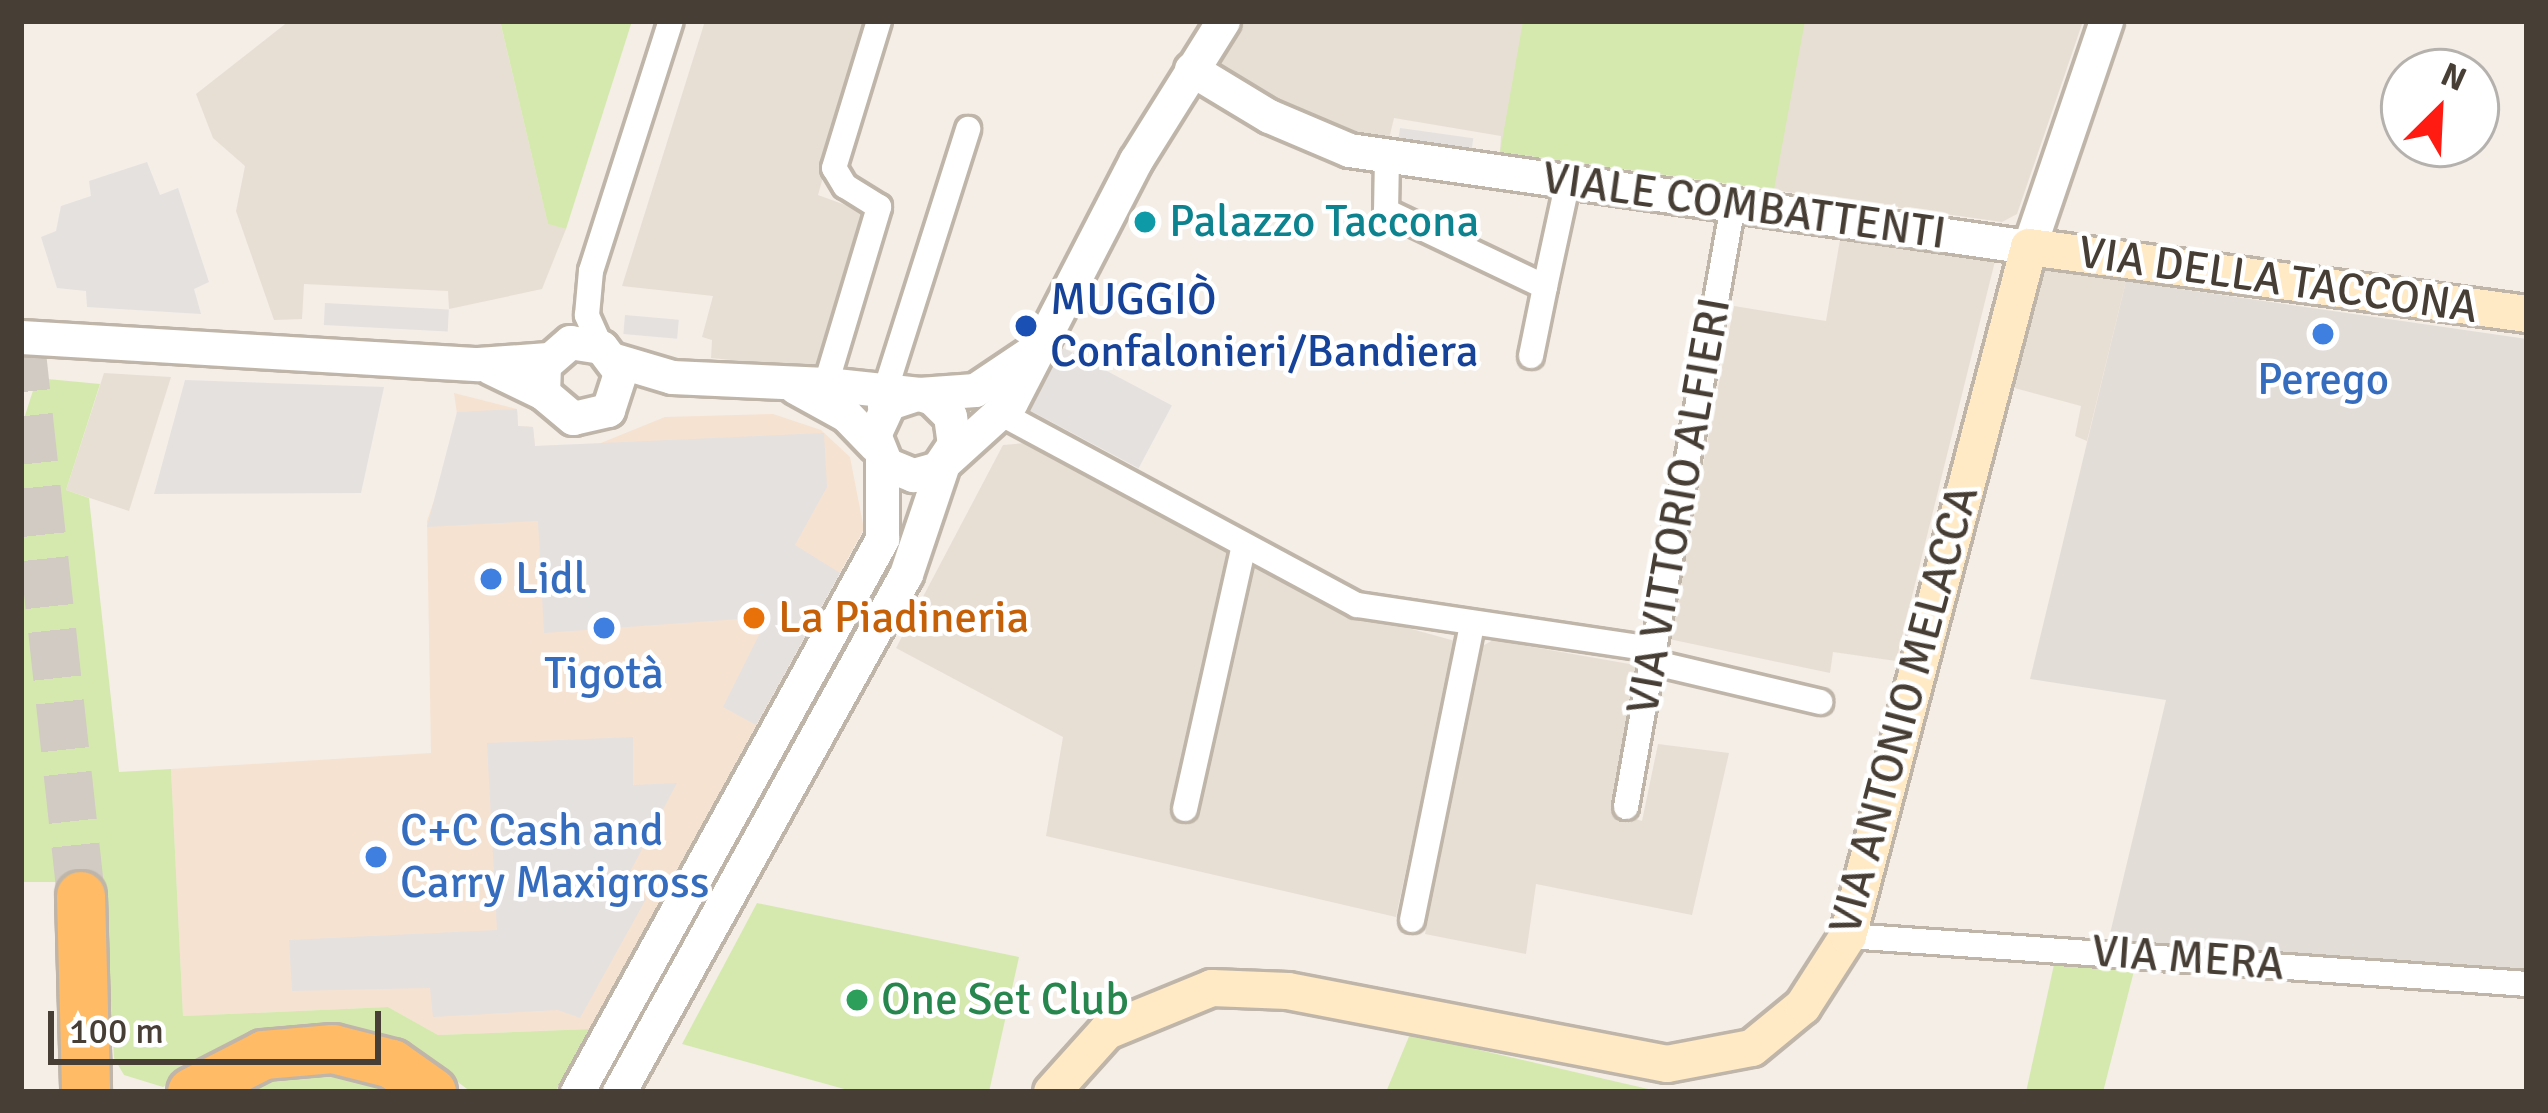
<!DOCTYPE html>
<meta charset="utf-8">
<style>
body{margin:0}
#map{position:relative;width:2548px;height:1113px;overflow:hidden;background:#f4eee7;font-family:Signika,sans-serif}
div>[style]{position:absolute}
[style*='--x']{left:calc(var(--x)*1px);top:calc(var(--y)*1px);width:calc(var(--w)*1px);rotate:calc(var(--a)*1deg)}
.residential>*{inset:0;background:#e8dfd4}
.commercial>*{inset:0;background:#f6e2d1}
.industrial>*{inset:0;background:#e3ddd8}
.green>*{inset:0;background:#d5e9ae}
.parking>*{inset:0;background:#e5e1df;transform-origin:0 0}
.motorway-tunnel>*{height:48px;margin-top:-24px;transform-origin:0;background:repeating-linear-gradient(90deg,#d1cbc3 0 48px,transparent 0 72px)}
.roads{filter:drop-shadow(3px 0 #bfb5a9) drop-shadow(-3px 0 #bfb5a9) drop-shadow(0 3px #bfb5a9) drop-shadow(0 -3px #bfb5a9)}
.minor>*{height:24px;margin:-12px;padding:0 12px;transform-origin:12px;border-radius:12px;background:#fff}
.tertiary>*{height:33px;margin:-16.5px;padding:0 16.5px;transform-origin:16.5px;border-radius:16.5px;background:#fff}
.secondary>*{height:36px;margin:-18px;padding:0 18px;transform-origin:18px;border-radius:18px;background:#ffeac5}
.motorway>*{height:48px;margin:-24px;padding:0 24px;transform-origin:24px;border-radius:24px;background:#fb6}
.dots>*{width:33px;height:33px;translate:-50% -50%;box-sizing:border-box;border:6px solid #fff;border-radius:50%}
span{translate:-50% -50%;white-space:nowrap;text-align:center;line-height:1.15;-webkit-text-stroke:9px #fff;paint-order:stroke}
.street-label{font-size:45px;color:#473e35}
.culture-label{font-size:45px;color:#0d838f}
.left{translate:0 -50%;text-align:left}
.transit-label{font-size:45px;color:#164399}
.shop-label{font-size:45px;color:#366cbe}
.food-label{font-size:45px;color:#c56008}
.leisure-label{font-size:45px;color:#27864d}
.frame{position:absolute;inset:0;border:24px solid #473e35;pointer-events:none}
.north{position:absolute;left:2380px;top:48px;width:120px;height:120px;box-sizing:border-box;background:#fff;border:3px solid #b5b2ae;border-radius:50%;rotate:24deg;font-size:33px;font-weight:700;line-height:48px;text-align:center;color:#473e35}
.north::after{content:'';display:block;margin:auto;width:42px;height:54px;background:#ff1b12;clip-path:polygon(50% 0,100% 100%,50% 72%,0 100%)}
.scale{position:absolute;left:48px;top:1011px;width:333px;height:54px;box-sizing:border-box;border:6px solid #473e35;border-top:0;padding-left:15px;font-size:36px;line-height:42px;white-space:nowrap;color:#473e35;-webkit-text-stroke:9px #fff;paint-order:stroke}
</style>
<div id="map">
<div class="residential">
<i style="clip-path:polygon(289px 21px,500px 21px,548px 223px,566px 229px,542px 289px,449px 309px,448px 291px,304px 284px,302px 319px,274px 320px,236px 211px,245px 166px,213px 138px,196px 94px)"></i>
<i style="clip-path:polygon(705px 21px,867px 21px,818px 195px,870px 214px,821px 369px,711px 358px,712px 340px,702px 337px,713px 296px,622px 286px)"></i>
<i style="clip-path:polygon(1243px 21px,2083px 21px,2017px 214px,2002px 222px,1500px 152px,1501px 136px,1394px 118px,1388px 143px,1308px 124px,1224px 75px,1219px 56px)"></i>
<i style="clip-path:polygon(1841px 234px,1995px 261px,1896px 661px,1833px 652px,1830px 673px,1669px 639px,1734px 306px,1826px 321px)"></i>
<i style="clip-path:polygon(2043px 269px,2126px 281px,2087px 441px,2075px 436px,2081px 406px,2007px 386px)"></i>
<i style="clip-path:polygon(104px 373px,171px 377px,129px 511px,66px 490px)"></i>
<i style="clip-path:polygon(1025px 443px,1332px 607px,1455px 641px,1396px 917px,1046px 836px,1063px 737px,896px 648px,1003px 445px)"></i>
<i style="clip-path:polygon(1493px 640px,1641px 666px,1613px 812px,1642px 821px,1658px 744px,1729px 753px,1692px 915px,1536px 884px,1526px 954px,1425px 934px,1479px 648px)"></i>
</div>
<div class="commercial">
<i style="clip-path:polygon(454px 393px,517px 409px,518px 426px,533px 427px,535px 446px,596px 445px,665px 417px,773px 414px,821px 430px,850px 457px,864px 529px,590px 1029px,438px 1035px,388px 1007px,183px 1016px,171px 769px,431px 753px,427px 521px,459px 428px)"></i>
</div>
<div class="industrial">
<i style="clip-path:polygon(2126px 281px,2527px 339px,2527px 969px,2108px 942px,2166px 700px,2030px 679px)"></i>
</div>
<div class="green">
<i style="clip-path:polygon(500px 21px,632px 21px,566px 229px,548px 224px)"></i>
<i style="clip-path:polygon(1523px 21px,1805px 21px,1774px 190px,1500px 152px)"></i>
<i style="clip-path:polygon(37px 378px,100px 384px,66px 490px,89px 498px,119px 772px,171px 769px,183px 1016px,388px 1007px,438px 1035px,590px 1029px,555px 1092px,471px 1092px,421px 1054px,363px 1038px,191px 1070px,163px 1087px,124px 1075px,114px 1058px,104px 882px,21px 882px,21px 428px)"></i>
<i style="clip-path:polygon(757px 903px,1019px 957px,989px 1092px,855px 1092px,682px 1044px)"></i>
<i style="clip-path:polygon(2055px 960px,2135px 967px,2103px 1092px,2026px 1092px)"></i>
<i style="clip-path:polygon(1410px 1034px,1661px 1092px,1386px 1092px)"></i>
<i style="clip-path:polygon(319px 1064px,409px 1092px,222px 1092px)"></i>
</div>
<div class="parking">
<i style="left:1400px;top:128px;width:74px;height:15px;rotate:8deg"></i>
<i style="clip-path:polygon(147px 162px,160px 195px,178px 188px,209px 282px,194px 289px,201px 314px,87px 307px,86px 291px,57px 288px,41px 237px,56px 231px,61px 206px,91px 196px,89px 181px)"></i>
<i style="left:325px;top:303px;width:124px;height:22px;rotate:3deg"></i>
<i style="left:625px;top:315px;width:54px;height:19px;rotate:5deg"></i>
<i style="left:1058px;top:345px;width:129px;height:71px;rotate:28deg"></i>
<i style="clip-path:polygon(185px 380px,384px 387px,361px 493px,154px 494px)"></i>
<i style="clip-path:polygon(517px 409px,518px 426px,533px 427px,535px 446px,824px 433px,827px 487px,795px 545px,840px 573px,756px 725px,723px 707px,768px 617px,544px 633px,538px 521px,427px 527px,457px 412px)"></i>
<i style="clip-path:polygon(633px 737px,633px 785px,677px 783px,622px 887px,646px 899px,580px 1018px,558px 1010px,433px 1017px,430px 988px,292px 991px,289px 940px,497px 930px,487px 743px)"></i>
</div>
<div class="motorway-tunnel">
<i style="--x:21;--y:344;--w:555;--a:83.8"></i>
</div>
<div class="roads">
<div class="minor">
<i style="--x:1387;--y:156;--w:55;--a:91"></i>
<i style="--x:1386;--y:211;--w:176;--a:25.5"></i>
<i style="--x:1545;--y:287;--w:108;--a:-77.8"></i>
<i style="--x:601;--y:347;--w:35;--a:-114"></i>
<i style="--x:587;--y:315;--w:44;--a:-84.8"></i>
<i style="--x:591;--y:271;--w:262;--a:-72.3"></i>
<i style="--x:1531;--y:356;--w:70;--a:-78.5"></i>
<i style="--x:826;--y:384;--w:185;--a:-73.3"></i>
<i style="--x:879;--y:207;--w:40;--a:-148"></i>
<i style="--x:845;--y:186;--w:21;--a:-121"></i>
<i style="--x:834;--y:168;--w:154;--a:-73"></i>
<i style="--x:880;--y:407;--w:292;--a:-72.4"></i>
<i style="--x:1002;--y:414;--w:403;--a:28.3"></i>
<i style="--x:1357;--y:605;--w:299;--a:8.5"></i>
<i style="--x:1651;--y:662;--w:174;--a:13.3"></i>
<i style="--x:1626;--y:807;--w:611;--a:-79.92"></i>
<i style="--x:1185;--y:809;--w:266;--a:-77.4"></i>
<i style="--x:1412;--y:920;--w:300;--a:-78.5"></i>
<i style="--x:1848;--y:936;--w:681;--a:4.04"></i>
</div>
<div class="tertiary">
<i style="--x:1191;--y:69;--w:91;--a:31.1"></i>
<i style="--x:1269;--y:116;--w:87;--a:23"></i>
<i style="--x:1349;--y:150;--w:687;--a:8.12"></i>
<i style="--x:2029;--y:247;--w:239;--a:-71.2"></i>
<i style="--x:21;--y:337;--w:458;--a:3.4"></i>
<i style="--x:478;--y:364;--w:70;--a:-4.1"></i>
<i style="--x:615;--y:360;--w:59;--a:16.6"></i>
<i style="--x:672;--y:377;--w:154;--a:2.6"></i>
<i style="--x:826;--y:384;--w:94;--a:6.1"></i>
<i style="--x:919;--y:394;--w:14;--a:17"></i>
<i style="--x:932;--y:398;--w:25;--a:45"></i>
<i style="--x:950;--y:416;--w:28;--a:82"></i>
<i style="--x:954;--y:444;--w:29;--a:124"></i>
<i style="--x:938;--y:468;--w:26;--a:164"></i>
<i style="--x:913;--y:475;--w:29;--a:-158"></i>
<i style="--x:886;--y:464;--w:31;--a:-112"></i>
<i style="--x:874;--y:435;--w:35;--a:-65"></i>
<i style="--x:889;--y:403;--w:28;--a:-18"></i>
<i style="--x:491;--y:368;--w:58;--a:25.7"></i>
<i style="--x:543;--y:393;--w:39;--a:40"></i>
<i style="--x:573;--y:418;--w:36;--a:-13"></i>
<i style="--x:608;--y:410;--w:40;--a:-72"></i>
<i style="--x:620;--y:372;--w:31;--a:-127"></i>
<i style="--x:601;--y:347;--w:31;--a:-171"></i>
<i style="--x:570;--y:342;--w:35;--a:139"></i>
<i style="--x:544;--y:365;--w:28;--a:92"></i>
<i style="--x:795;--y:387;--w:58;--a:28.8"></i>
<i style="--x:846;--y:415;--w:42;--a:46"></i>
<i style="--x:919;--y:394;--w:56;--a:-4.1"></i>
<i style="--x:975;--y:390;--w:66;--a:-33.9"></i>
<i style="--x:947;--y:460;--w:86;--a:-42.2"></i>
<i style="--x:1011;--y:402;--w:272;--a:-62.7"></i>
<i style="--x:1136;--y:160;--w:164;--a:-58"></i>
<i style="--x:577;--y:1092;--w:632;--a:-61.12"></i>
<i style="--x:882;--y:539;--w:80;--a:-90"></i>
<i style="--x:619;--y:1092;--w:592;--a:-61.01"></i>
<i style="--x:906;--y:574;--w:116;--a:-71.4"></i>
</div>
<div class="secondary">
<i style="--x:1052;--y:1092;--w:82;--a:-48"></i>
<i style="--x:1107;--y:1031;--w:113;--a:-22.3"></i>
<i style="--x:1212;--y:988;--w:76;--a:2.3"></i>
<i style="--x:1288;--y:991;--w:386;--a:10.9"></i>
<i style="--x:1667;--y:1064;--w:86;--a:-10.7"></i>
<i style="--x:1752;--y:1048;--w:66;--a:-39.5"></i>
<i style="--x:1803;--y:1006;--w:83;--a:-57.3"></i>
<i style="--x:1848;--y:936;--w:712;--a:-75.28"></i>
<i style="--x:2029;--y:247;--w:502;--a:7.66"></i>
</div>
<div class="motorway">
<i style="--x:81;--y:896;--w:196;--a:88.5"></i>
<i style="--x:192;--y:1092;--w:81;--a:-27.2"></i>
<i style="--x:264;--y:1055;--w:69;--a:-5"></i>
<i style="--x:333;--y:1049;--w:61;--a:14.3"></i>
<i style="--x:392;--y:1064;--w:49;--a:35"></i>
</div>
</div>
<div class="dots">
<i style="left:1145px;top:222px;background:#0f9aa8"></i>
<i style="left:1026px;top:326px;background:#1a4fb4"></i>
<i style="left:2323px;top:334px;background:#3f7fe0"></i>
<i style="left:491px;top:579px;background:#3f7fe0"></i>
<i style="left:754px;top:618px;background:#e8710a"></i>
<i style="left:604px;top:628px;background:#3f7fe0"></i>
<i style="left:376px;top:857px;background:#3f7fe0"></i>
<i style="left:857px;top:1000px;background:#2e9e5b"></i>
</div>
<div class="street-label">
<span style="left:1744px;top:206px;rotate:8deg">VIALE COMBATTENTI</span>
<span style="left:2278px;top:280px;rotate:8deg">VIA DELLA TACCONA</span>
<span style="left:1679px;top:506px;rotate:-80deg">VIA VITTORIO ALFIERI</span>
<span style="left:1904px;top:710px;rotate:-75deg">VIA ANTONIO MELACCA</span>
<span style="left:2188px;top:958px;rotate:4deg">VIA MERA</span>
</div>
<div class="culture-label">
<span class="left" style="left:1169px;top:222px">Palazzo Taccona</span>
</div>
<div class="transit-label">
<span class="left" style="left:1050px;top:326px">MUGGIÒ<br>Confalonieri/Bandiera</span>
</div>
<div class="shop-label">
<span style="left:2323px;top:380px">Perego</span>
<span class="left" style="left:515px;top:579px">Lidl</span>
<span style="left:604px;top:674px">Tigotà</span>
<span class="left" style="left:400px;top:857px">C+C Cash and<br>Carry Maxigross</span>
</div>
<div class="food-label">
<span class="left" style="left:778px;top:618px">La Piadineria</span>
</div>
<div class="leisure-label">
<span class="left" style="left:881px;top:1000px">One Set Club</span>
</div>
<div class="frame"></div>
<div class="north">N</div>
<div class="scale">100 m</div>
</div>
